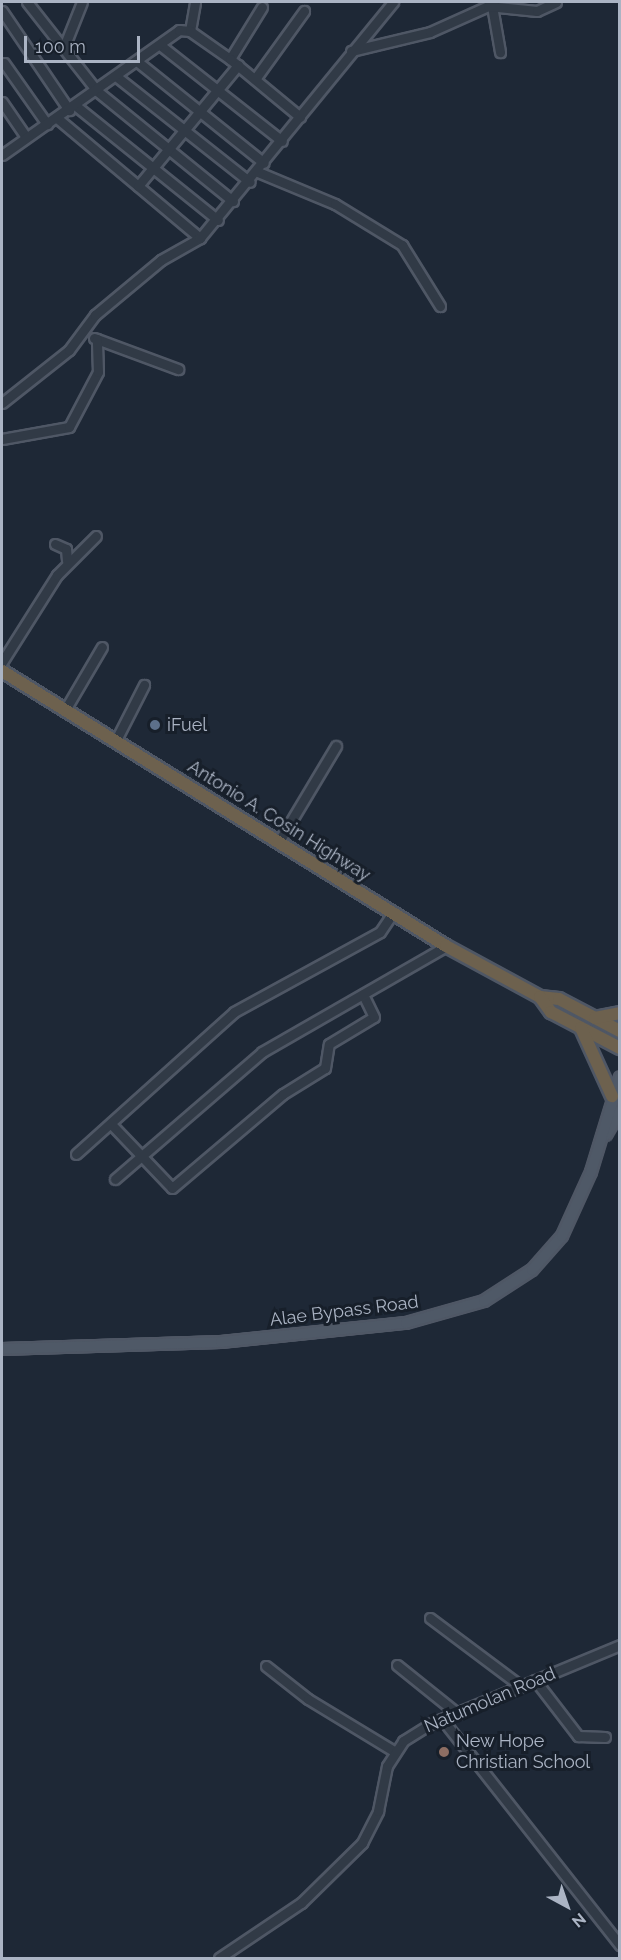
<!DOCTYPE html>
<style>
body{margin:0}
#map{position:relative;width:621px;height:1960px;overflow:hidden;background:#1e2836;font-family:Raleway,sans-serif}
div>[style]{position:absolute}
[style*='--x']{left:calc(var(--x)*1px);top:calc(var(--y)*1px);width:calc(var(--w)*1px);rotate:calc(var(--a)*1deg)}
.roads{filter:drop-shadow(2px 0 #4f5765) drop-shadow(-2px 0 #4f5765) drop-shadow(0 2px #4f5765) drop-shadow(0 -2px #4f5765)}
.minor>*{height:9px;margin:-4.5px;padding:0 4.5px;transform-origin:4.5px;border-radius:4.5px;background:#313a46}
.major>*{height:10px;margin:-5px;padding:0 5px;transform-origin:5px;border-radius:5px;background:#4f5967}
.highway>*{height:12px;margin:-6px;padding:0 6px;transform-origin:6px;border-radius:6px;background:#6d614e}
.dots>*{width:16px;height:16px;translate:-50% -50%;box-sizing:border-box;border:3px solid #171f2a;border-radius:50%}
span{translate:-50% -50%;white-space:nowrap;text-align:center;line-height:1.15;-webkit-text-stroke:6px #171f2a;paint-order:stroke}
.poi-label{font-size:18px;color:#abb4c4}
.left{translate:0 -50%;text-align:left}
.street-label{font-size:18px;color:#abb4c4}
.frame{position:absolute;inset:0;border:3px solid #abb4c4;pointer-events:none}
.north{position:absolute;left:537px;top:1876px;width:60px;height:60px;-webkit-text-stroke:4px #171f2a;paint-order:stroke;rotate:140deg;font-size:16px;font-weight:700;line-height:24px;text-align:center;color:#abb4c4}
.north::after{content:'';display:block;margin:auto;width:21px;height:27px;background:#abb4c4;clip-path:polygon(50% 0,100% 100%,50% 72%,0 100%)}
.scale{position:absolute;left:24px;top:36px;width:116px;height:27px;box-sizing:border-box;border:3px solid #abb4c4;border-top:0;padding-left:8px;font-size:18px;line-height:21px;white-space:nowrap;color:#abb4c4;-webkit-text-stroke:4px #171f2a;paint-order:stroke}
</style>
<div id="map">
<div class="roads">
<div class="minor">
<i style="--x:27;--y:2;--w:113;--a:51.8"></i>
<i style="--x:97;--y:91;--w:175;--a:39"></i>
<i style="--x:492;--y:6;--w:47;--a:80.1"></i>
<i style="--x:2;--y:11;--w:120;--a:55.9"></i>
<i style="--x:190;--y:31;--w:29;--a:-80"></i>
<i style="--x:160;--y:45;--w:155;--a:38.2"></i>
<i style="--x:64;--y:47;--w:48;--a:-68.2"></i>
<i style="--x:351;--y:51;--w:81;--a:-13.5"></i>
<i style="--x:430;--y:32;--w:64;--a:-24.1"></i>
<i style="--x:488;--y:6;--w:49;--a:5.8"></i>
<i style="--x:537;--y:11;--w:21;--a:-25"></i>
<i style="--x:230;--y:59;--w:61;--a:-58.4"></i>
<i style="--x:138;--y:62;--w:161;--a:38.7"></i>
<i style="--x:4;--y:63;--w:75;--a:54.8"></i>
<i style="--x:117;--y:77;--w:169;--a:38.3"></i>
<i style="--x:255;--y:79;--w:84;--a:-54.2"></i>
<i style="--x:2;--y:102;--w:42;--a:55.6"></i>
<i style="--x:76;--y:106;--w:182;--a:38.8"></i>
<i style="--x:57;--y:118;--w:187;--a:40"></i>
<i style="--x:2;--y:155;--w:217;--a:-35.2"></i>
<i style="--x:179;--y:30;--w:11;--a:5"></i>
<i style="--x:190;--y:31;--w:49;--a:35"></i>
<i style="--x:230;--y:59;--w:91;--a:39.6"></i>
<i style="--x:258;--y:172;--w:83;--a:22.6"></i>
<i style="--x:335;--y:204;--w:79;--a:31.5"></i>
<i style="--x:402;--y:245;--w:72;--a:58.1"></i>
<i style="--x:138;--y:186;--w:157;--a:-50.4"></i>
<i style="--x:94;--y:338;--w:90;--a:20.3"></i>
<i style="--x:2;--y:403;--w:85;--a:-38.3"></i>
<i style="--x:69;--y:350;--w:44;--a:-53.4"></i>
<i style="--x:95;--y:315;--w:86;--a:-39.8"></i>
<i style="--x:161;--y:260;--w:45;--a:-29.4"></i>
<i style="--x:200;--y:238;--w:305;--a:-50.7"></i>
<i style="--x:2;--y:439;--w:68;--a:-10.2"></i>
<i style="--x:69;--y:427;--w:62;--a:-62.2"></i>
<i style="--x:98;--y:372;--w:33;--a:-92"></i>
<i style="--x:55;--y:544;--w:12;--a:24"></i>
<i style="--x:66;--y:549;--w:12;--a:85"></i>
<i style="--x:2;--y:662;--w:103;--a:-57.7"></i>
<i style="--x:57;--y:575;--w:55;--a:-45"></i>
<i style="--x:65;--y:710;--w:73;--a:-59.6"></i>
<i style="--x:116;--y:740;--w:62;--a:-63"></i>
<i style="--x:278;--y:843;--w:113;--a:-59.1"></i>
<i style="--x:111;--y:1124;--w:88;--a:46.4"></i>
<i style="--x:172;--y:1188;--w:145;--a:-40.3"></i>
<i style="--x:283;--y:1094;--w:49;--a:-31.8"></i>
<i style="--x:325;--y:1068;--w:24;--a:-81"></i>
<i style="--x:329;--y:1044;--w:52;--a:-31"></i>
<i style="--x:374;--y:1017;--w:25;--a:-116"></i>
<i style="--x:76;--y:1154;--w:212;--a:-41.9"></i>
<i style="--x:234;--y:1012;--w:166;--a:-28.7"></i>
<i style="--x:380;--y:932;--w:22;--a:-56"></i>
<i style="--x:115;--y:1179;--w:194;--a:-40.8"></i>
<i style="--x:262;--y:1052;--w:212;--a:-29.9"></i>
<i style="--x:430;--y:1618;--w:114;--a:36.8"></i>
<i style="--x:397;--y:1665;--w:78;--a:38.8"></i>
<i style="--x:266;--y:1666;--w:53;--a:38.2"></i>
<i style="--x:308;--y:1699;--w:100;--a:31.2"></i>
<i style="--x:535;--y:1680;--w:71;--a:52.5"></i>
<i style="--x:578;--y:1736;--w:27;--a:2"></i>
<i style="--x:442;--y:1719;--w:288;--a:51.8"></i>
<i style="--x:219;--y:1958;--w:99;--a:-33.9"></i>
<i style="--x:301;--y:1903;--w:86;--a:-44.5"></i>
<i style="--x:362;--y:1843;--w:36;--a:-63"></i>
<i style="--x:378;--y:1811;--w:46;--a:-78.7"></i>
<i style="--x:387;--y:1766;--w:30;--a:-57"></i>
<i style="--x:403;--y:1741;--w:34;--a:-32"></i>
<i style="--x:432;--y:1723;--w:204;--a:-22.5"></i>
</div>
<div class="major">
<i style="--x:606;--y:1135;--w:28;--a:-60"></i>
<i style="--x:2;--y:1349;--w:219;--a:-1.8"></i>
<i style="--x:221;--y:1342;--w:186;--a:-5.9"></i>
<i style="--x:406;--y:1323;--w:81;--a:-15.8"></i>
<i style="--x:484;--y:1301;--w:57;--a:-32.9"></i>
<i style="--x:532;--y:1270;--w:45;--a:-48.6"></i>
<i style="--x:562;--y:1236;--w:70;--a:-65.6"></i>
<i style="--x:591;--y:1172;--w:99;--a:-73"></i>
</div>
<div class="highway">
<i style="--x:2;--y:671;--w:522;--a:31.77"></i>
<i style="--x:446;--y:946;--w:107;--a:28.5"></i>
<i style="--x:540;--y:997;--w:19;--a:6"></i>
<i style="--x:559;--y:999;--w:69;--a:27.7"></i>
<i style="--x:540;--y:997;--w:19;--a:54"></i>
<i style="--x:551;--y:1012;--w:78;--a:27.6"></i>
<i style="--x:595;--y:1018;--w:25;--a:-11"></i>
<i style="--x:581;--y:1028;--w:75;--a:65.5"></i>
</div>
</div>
<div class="dots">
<i style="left:155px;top:725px;background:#5c6f8a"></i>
<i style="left:444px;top:1752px;background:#8d6e63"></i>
</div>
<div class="poi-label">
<span class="left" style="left:167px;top:725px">iFuel</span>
<span class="left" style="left:456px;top:1752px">New Hope<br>Christian School</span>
</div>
<div class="street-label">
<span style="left:279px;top:821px;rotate:32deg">Antonio A. Cosin Highway</span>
<span style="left:344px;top:1311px;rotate:-7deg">Alae Bypass Road</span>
<span style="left:490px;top:1700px;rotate:-23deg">Natumolan Road</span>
</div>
<div class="frame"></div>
<div class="north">N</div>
<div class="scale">100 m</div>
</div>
